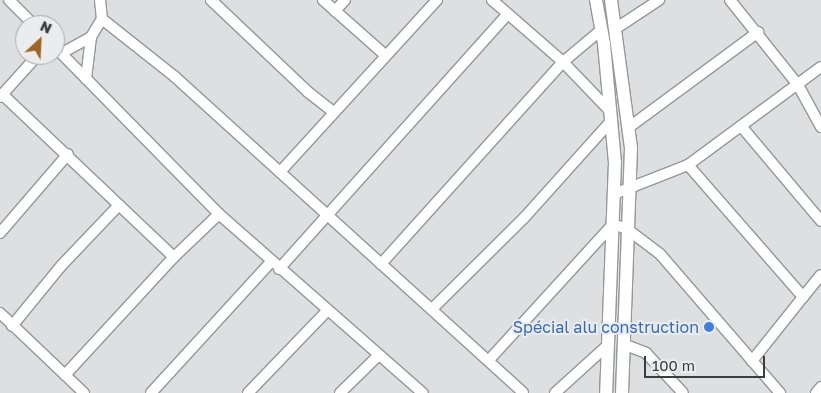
<!DOCTYPE html>
<meta charset="utf-8">
<style>
body{margin:0}
#map{position:relative;width:821px;height:393px;overflow:hidden;background:#dddfe1;font-family:"Golos Text",sans-serif}
div>[style]{position:absolute}
[style*='--x']{left:calc(var(--x)*1px);top:calc(var(--y)*1px);width:calc(var(--w)*1px);rotate:calc(var(--a)*1deg)}
.roads{filter:drop-shadow(1px 0 #969799) drop-shadow(-1px 0 #969799) drop-shadow(0 1px #969799) drop-shadow(0 -1px #969799)}
.minor>*{height:10px;margin:-5px;padding:0 5px;transform-origin:5px;border-radius:5px;background:#fff}
.major>*{height:12px;margin:-6px;padding:0 6px;transform-origin:6px;border-radius:6px;background:#fff}
.dots>*{width:14px;height:14px;translate:-50% -50%;box-sizing:border-box;border:2px solid #eaecee;border-radius:50%}
span{translate:-50% -50%;white-space:nowrap;text-align:center;line-height:1.15;-webkit-text-stroke:4px #eaecee;paint-order:stroke}
.shop-label{font-size:16px;color:#366cbe}
.right{translate:-100% -50%;text-align:right}
.north{position:absolute;left:15px;top:15px;width:50px;height:50px;box-sizing:border-box;background:#eaecee;border:1px solid #a4a6a7;border-radius:50%;rotate:25deg;font-size:14px;font-weight:700;line-height:20px;text-align:center;color:#3c3c3d}
.north::after{content:'';display:block;margin:auto;width:18px;height:22px;background:#9e6522;clip-path:polygon(50% 0,100% 100%,50% 72%,0 100%)}
.scale{position:absolute;left:644px;top:356px;width:121px;height:22px;box-sizing:border-box;border:2px solid #3c3c3d;border-top:0;padding-left:6px;font-size:15px;line-height:18px;white-space:nowrap;color:#3c3c3d;-webkit-text-stroke:4px #eaecee;paint-order:stroke}
</style>
<div id="map">
<div class="roads">
<div class="minor">
<i style="--x:9;--y:0;--w:35;--a:45"></i>
<i style="--x:211;--y:0;--w:134;--a:43.5"></i>
<i style="--x:308;--y:92;--w:33;--a:38"></i>
<i style="--x:323;--y:0;--w:83;--a:41.6"></i>
<i style="--x:492;--y:0;--w:94;--a:41.1"></i>
<i style="--x:563;--y:62;--w:68;--a:46.2"></i>
<i style="--x:730;--y:0;--w:109;--a:51.3"></i>
<i style="--x:798;--y:85;--w:48;--a:61.3"></i>
<i style="--x:335;--y:11;--w:15;--a:-48"></i>
<i style="--x:102;--y:19;--w:92;--a:38.4"></i>
<i style="--x:174;--y:76;--w:471;--a:42.2"></i>
<i style="--x:615;--y:29;--w:53;--a:-33.4"></i>
<i style="--x:55;--y:47;--w:234;--a:45.5"></i>
<i style="--x:219;--y:214;--w:271;--a:41.3"></i>
<i style="--x:62;--y:53;--w:33;--a:-29"></i>
<i style="--x:91;--y:37;--w:21;--a:-59"></i>
<i style="--x:102;--y:19;--w:19;--a:-96"></i>
<i style="--x:86;--y:79;--w:42;--a:-83.2"></i>
<i style="--x:2;--y:94;--w:237;--a:43.5"></i>
<i style="--x:0;--y:97;--w:57;--a:-47.9"></i>
<i style="--x:741;--y:126;--w:124;--a:49.9"></i>
<i style="--x:628;--y:128;--w:162;--a:-36.4"></i>
<i style="--x:688;--y:165;--w:175;--a:48.9"></i>
<i style="--x:803;--y:297;--w:82;--a:128.6"></i>
<i style="--x:280;--y:172;--w:233;--a:-47.6"></i>
<i style="--x:614;--y:194;--w:79;--a:-21.4"></i>
<i style="--x:688;--y:165;--w:165;--a:-36.4"></i>
<i style="--x:0;--y:233;--w:104;--a:-49.3"></i>
<i style="--x:381;--y:264;--w:272;--a:-48"></i>
<i style="--x:563;--y:62;--w:50;--a:-40.1"></i>
<i style="--x:279;--y:269;--w:341;--a:-48.1"></i>
<i style="--x:803;--y:297;--w:28;--a:-51"></i>
<i style="--x:432;--y:309;--w:129;--a:-44.7"></i>
<i style="--x:524;--y:218;--w:130;--a:-48.1"></i>
<i style="--x:0;--y:313;--w:116;--a:43.6"></i>
<i style="--x:12;--y:326;--w:77;--a:-50.8"></i>
<i style="--x:61;--y:266;--w:84;--a:-46.4"></i>
<i style="--x:623;--y:344;--w:25;--a:21"></i>
<i style="--x:646;--y:353;--w:54;--a:47.2"></i>
<i style="--x:489;--y:360;--w:184;--a:-47.6"></i>
<i style="--x:613;--y:224;--w:15;--a:20"></i>
<i style="--x:627;--y:229;--w:41;--a:37.1"></i>
<i style="--x:660;--y:254;--w:184;--a:49.2"></i>
<i style="--x:65;--y:375;--w:161;--a:-47.3"></i>
<i style="--x:174;--y:257;--w:62;--a:-43.7"></i>
<i style="--x:151;--y:393;--w:176;--a:-47.5"></i>
<i style="--x:248;--y:393;--w:114;--a:-46.1"></i>
<i style="--x:340;--y:393;--w:54;--a:-44.3"></i>
<i style="--x:555;--y:393;--w:72;--a:-42.2"></i>
<i style="--x:816;--y:393;--w:8;--a:-50"></i>
</div>
<div class="major">
<i style="--x:596;--y:0;--w:45;--a:79.7"></i>
<i style="--x:604;--y:44;--w:119;--a:84.7"></i>
<i style="--x:615;--y:162;--w:231;--a:92.2"></i>
<i style="--x:611;--y:0;--w:149;--a:82.3"></i>
<i style="--x:631;--y:148;--w:245;--a:92.1"></i>
</div>
</div>
<div class="dots">
<i style="left:709px;top:327px;background:#3f7fe0"></i>
</div>
<div class="shop-label">
<span class="right" style="left:699px;top:327px">Spécial alu construction</span>
</div>
<div class="north">N</div>
<div class="scale">100 m</div>
</div>
